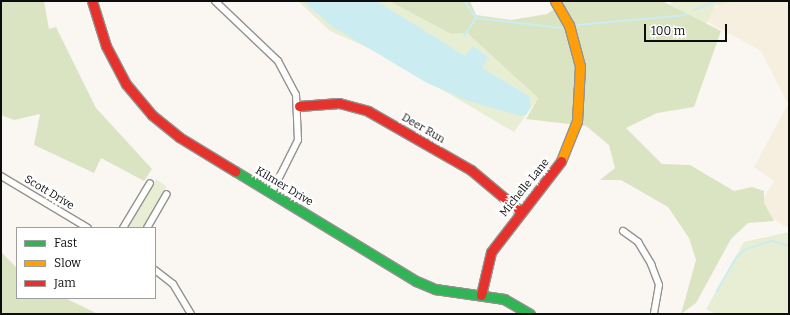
<!DOCTYPE html>
<style>
body{margin:0}
#map{position:relative;width:790px;height:315px;overflow:hidden;background:#faf7f2;font-family:Bitter,serif}
div>[style]{position:absolute}
[style*='--x']{left:calc(var(--x)*1px);top:calc(var(--y)*1px);width:calc(var(--w)*1px);rotate:calc(var(--a)*1deg)}
.farmland>*{inset:0;background:#f6efe0}
.green>*{inset:0;background:#e8eed4}
.forest>*{inset:0;background:#dbe4c2}
.water>*{inset:0;background:#cbecf1}
.stream>*{height:1.5px;margin:-0.75px;padding:0 0.75px;transform-origin:0.75px;border-radius:0.75px;background:#cbecf1}
.roads{filter:drop-shadow(1px 0 #949290) drop-shadow(-1px 0 #949290) drop-shadow(0 1px #949290) drop-shadow(0 -1px #949290)}
.street>*{height:6px;margin:-3px;padding:0 3px;transform-origin:3px;border-radius:3px;background:#fefefd}
.fast>*{height:9px;margin:-4.5px;padding:0 4.5px;transform-origin:4.5px;border-radius:4.5px;background:#30b455}
.slow>*{height:9px;margin:-4.5px;padding:0 4.5px;transform-origin:4.5px;border-radius:4.5px;background:#ff9f0a}
.jam>*{height:9px;margin:-4.5px;padding:0 4.5px;transform-origin:4.5px;border-radius:4.5px;background:#e5322d}
span{translate:-50% -50%;white-space:nowrap;text-align:center;line-height:1.15;-webkit-text-stroke:4px #fff;paint-order:stroke}
.street-label{font-size:11px;color:#0d0d0d}
.frame{position:absolute;inset:0;border:2px solid #0d0d0d;pointer-events:none}
.legend{position:absolute;left:16px;top:227px;width:140px;height:72px;box-sizing:border-box;background:#fff;border:1px solid #9e9e9e;margin:0;padding:5px 7px;list-style:none;font-size:12px;color:#0d0d0d}
.legend li{display:flex;align-items:center;gap:8px;height:20px}
.legend b{width:20px;border:1px solid #9e9e9e}
.scale{position:absolute;left:644px;top:24px;width:83px;height:18px;box-sizing:border-box;border:2px solid #0d0d0d;border-top:0;padding-left:5px;font-size:12px;line-height:14px;white-space:nowrap;color:#0d0d0d;-webkit-text-stroke:3px #fff;paint-order:stroke}
</style>
<div id="map">
<div class="farmland">
<i style="clip-path:polygon(728px 1px,789px 1px,789px 229px,757px 209px,774px 181px,754px 167px,788px 104px,761px 51px,706px 21px,710px 10px)"></i>
</div>
<div class="green">
<i style="clip-path:polygon(298px 1px,389px 1px,451px 34px,467px 33px,538px 98px,514px 132px,380px 53px,330px 31px)"></i>
<i style="clip-path:polygon(672px 1px,737px 1px,715px 6px,706px 24px,670px 5px)"></i>
<i style="clip-path:polygon(156px 179px,167px 187px,142px 228px,126px 228px)"></i>
<i style="clip-path:polygon(789px 232px,789px 314px,716px 314px,706px 309px,744px 242px)"></i>
</div>
<div class="forest">
<i style="clip-path:polygon(1px 1px,44px 1px,49px 29px,56px 27px,96px 108px,152px 169px,144px 181px,101px 158px,94px 173px,34px 145px,40px 114px,14px 120px,1px 115px)"></i>
<i style="clip-path:polygon(389px 1px,470px 1px,476px 15px,511px 20px,547px 14px,565px 1px,662px 1px,721px 31px,694px 107px,657px 113px,626px 128px,662px 164px,690px 165px,734px 191px,752px 187px,764px 191px,764px 203px,774px 221px,748px 223px,731px 239px,696px 303px,681px 314px,696px 260px,689px 238px,668px 207px,621px 180px,600px 180px,615px 168px,609px 145px,586px 126px,526px 119px,538px 98px,467px 33px,451px 34px)"></i>
<i style="clip-path:polygon(1px 252px,17px 268px,17px 298px,65px 298px,98px 314px,1px 314px)"></i>
</div>
<div class="water">
<i style="clip-path:polygon(303px 1px,377px 1px,465px 56px,473px 46px,488px 57px,482px 68px,529px 96px,531px 107px,526px 115px,521px 116px,471px 102px,427px 83px,333px 27px)"></i>
</div>
<div class="stream">
<i style="--x:465;--y:1;--w:20;--a:57"></i>
<i style="--x:476;--y:18;--w:86;--a:6.7"></i>
<i style="--x:694;--y:10;--w:24;--a:-22"></i>
<i style="--x:577;--y:25;--w:110;--a:-5.2"></i>
<i style="--x:464;--y:36;--w:22;--a:-56"></i>
<i style="--x:717;--y:291;--w:38;--a:-60"></i>
<i style="--x:736;--y:258;--w:13;--a:-42"></i>
<i style="--x:746;--y:249;--w:28;--a:-17"></i>
<i style="--x:773;--y:241;--w:17;--a:17"></i>
</div>
<div class="roads">
<div class="street">
<i style="--x:215;--y:1;--w:87;--a:43.6"></i>
<i style="--x:278;--y:61;--w:38;--a:62"></i>
<i style="--x:296;--y:95;--w:45;--a:87.5"></i>
<i style="--x:298;--y:140;--w:60;--a:116.6"></i>
<i style="--x:1;--y:176;--w:101;--a:30.9"></i>
<i style="--x:123;--y:228;--w:52;--a:-59"></i>
<i style="--x:147;--y:228;--w:39;--a:-60"></i>
<i style="--x:623;--y:231;--w:19;--a:36"></i>
<i style="--x:638;--y:242;--w:26;--a:59"></i>
<i style="--x:651;--y:264;--w:22;--a:69"></i>
<i style="--x:659;--y:285;--w:29;--a:100"></i>
<i style="--x:155;--y:270;--w:23;--a:38"></i>
<i style="--x:173;--y:284;--w:35;--a:59"></i>
</div>
<div class="fast">
<i style="--x:235;--y:171;--w:212;--a:31.3"></i>
<i style="--x:416;--y:281;--w:21;--a:23"></i>
<i style="--x:435;--y:289;--w:70;--a:8.2"></i>
<i style="--x:504;--y:299;--w:30;--a:30"></i>
</div>
<div class="slow">
<i style="--x:555;--y:1;--w:28;--a:60"></i>
<i style="--x:569;--y:25;--w:42;--a:75"></i>
<i style="--x:580;--y:66;--w:55;--a:93.1"></i>
<i style="--x:577;--y:121;--w:43;--a:111.8"></i>
</div>
<div class="jam">
<i style="--x:92;--y:1;--w:47;--a:72.7"></i>
<i style="--x:106;--y:46;--w:43;--a:62.2"></i>
<i style="--x:126;--y:84;--w:40;--a:50"></i>
<i style="--x:152;--y:115;--w:35;--a:39"></i>
<i style="--x:179;--y:137;--w:66;--a:31.3"></i>
<i style="--x:299;--y:106;--w:40;--a:-4.3"></i>
<i style="--x:339;--y:103;--w:30;--a:15"></i>
<i style="--x:368;--y:111;--w:119;--a:29.8"></i>
<i style="--x:471;--y:170;--w:65;--a:40"></i>
<i style="--x:481;--y:295;--w:44;--a:-76.9"></i>
<i style="--x:491;--y:252;--w:115;--a:-52.4"></i>
</div>
</div>
<div class="street-label">
<span style="left:423px;top:129px;rotate:30deg">Deer Run</span>
<span style="left:284px;top:187px;rotate:31deg">Kilmer Drive</span>
<span style="left:525px;top:188px;rotate:-51deg">Michelle Lane</span>
<span style="left:49px;top:193px;rotate:31deg">Scott Drive</span>
</div>
<div class="frame"></div>
<ul class="legend">
<li><b style="height:5px;background:#30b455"></b>Fast</li>
<li><b style="height:5px;background:#ff9f0a"></b>Slow</li>
<li><b style="height:5px;background:#e5322d"></b>Jam</li>
</ul>
<div class="scale">100 m</div>
</div>
